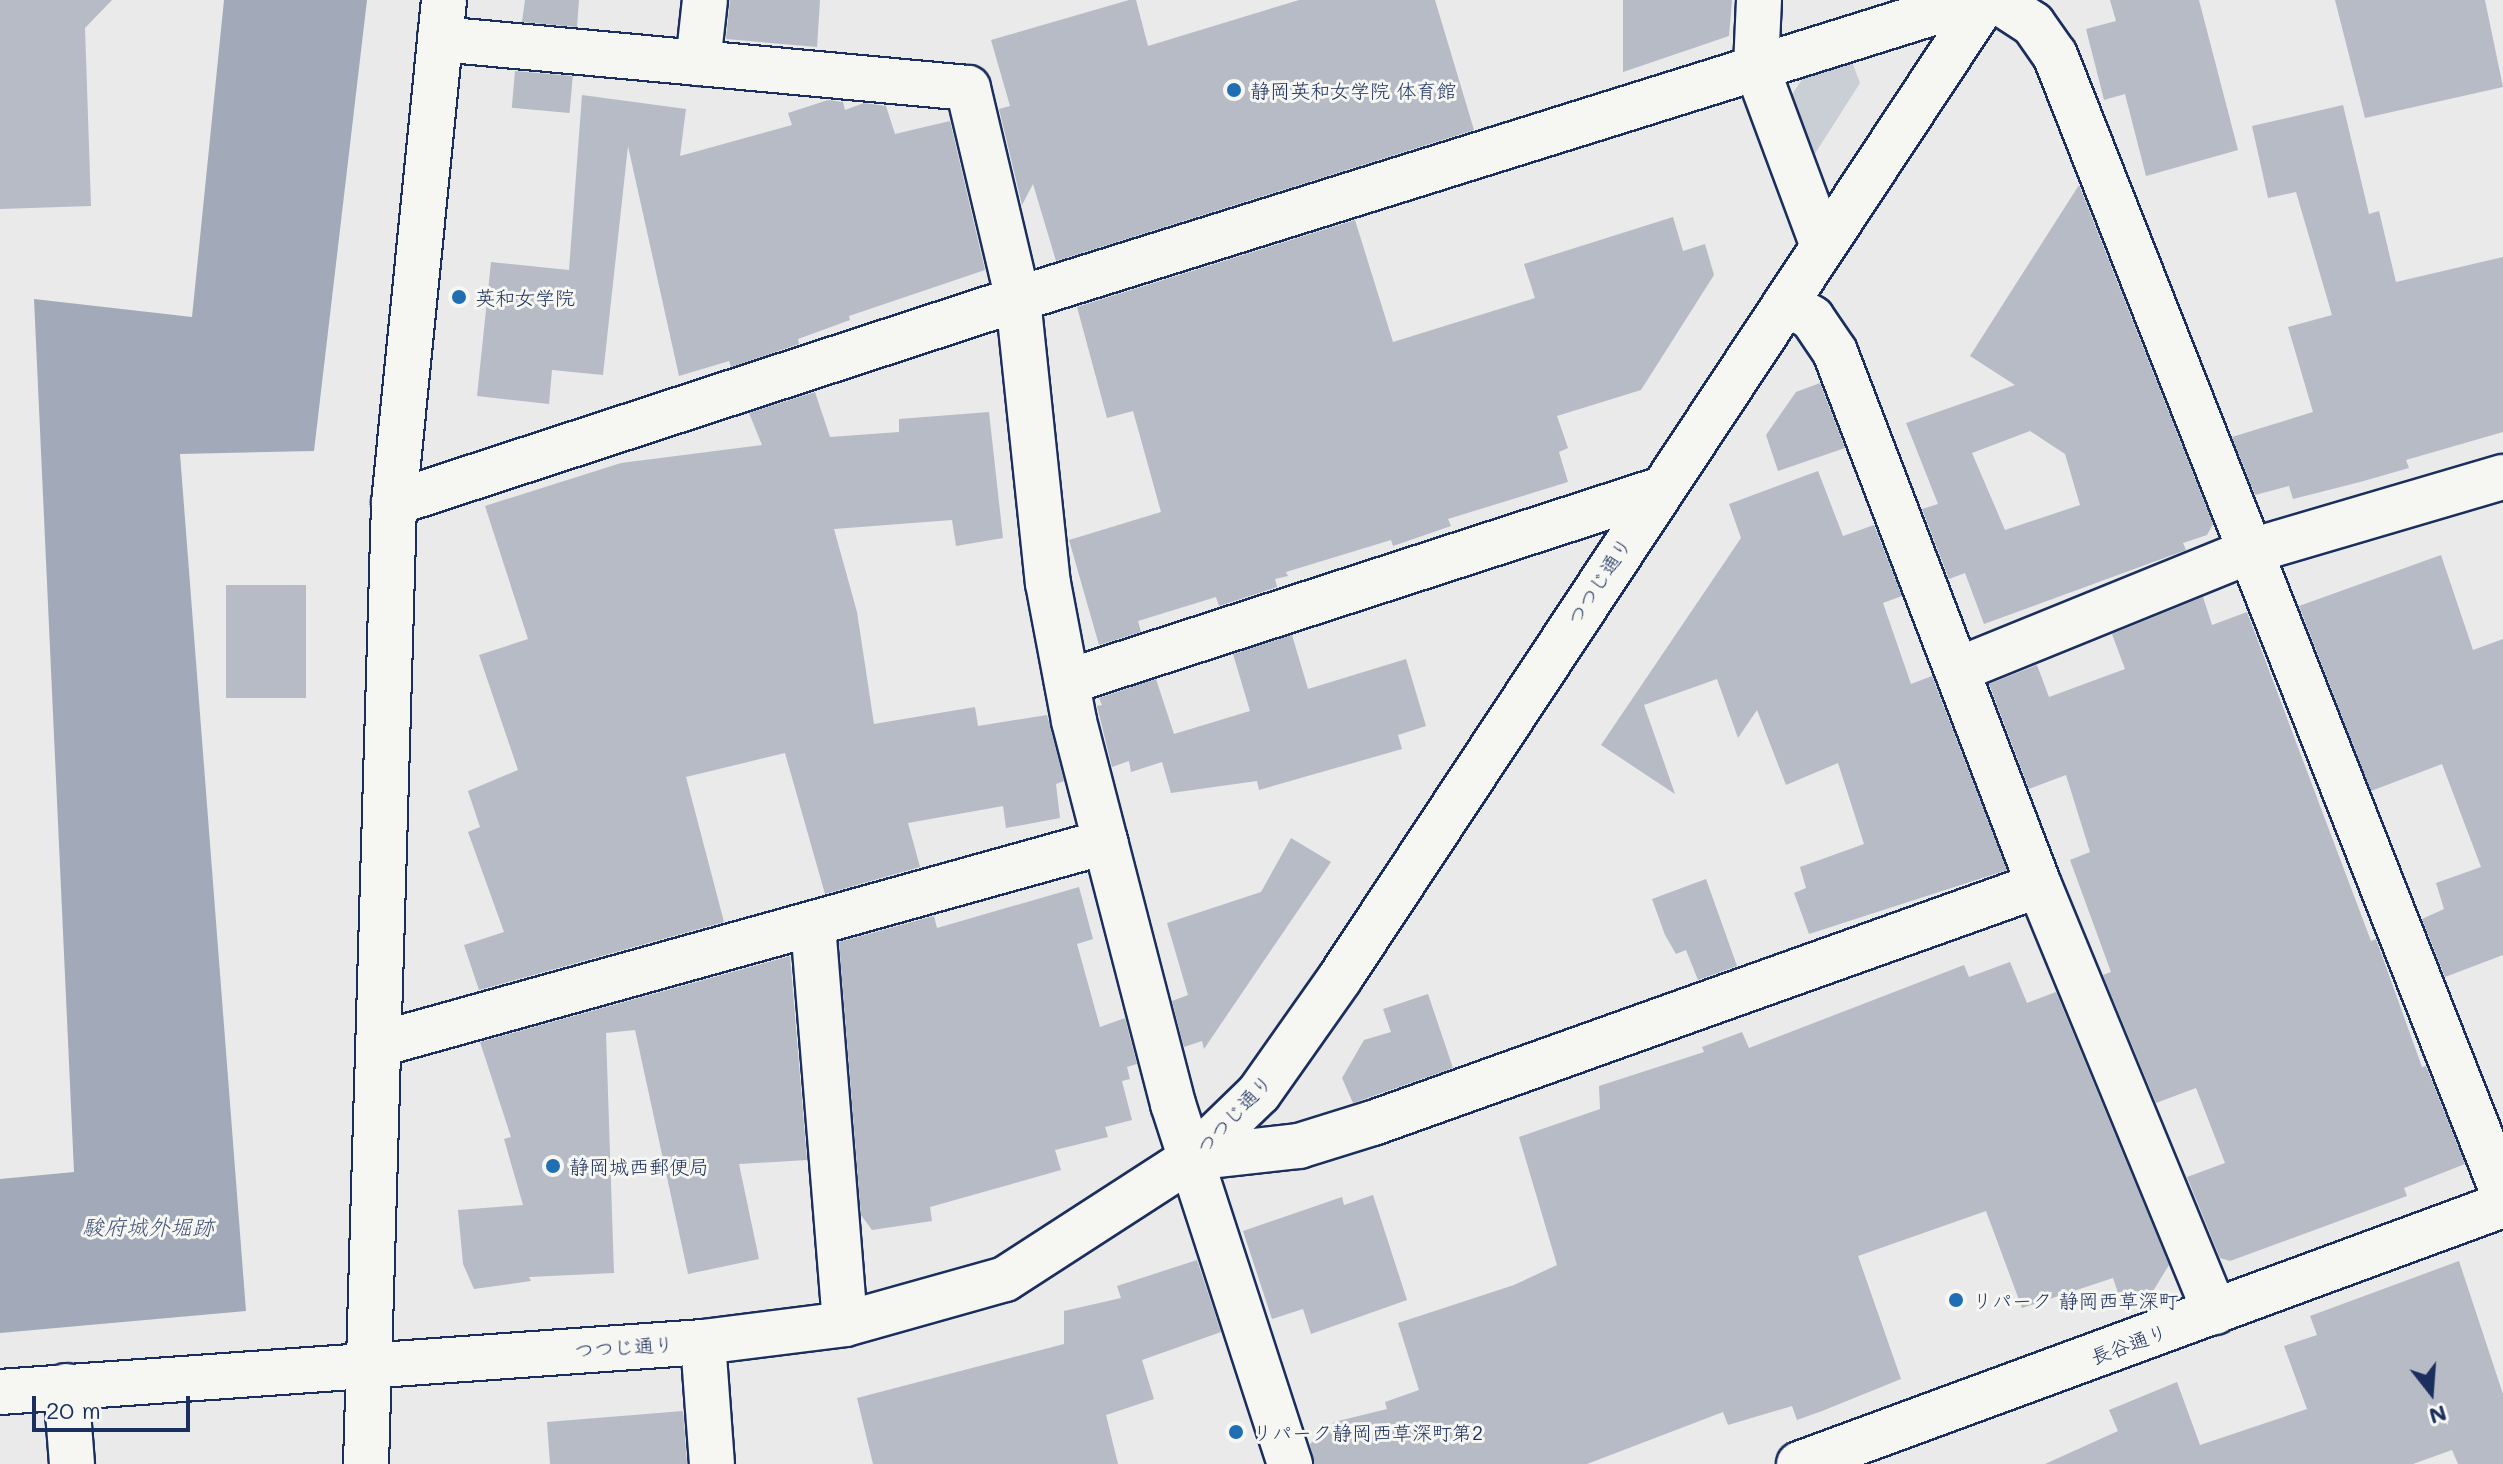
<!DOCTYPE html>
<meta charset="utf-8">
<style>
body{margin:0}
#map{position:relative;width:2503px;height:1464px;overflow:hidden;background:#e9eae9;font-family:Mali,"Klee One",sans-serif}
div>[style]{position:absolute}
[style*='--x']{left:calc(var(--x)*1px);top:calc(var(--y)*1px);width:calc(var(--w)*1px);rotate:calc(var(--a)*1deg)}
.green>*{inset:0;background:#caced5}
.water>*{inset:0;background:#a2aaba}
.building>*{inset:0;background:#b6bbc6;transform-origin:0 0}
.roads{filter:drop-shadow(2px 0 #1b2f5e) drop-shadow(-2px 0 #1b2f5e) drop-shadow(0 2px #1b2f5e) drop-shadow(0 -2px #1b2f5e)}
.minor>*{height:44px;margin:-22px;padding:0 22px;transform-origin:22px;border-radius:22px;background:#f6f6f2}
.major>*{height:44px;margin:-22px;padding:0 22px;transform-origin:22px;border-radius:22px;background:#f6f6f2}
.dots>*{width:22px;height:22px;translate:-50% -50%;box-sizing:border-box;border:4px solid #f6f6f2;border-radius:50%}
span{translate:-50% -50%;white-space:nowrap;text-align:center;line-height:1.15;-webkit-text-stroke:6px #f6f6f2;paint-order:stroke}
.poi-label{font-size:20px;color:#1b2f5e}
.left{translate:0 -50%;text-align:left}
.street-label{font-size:20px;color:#1b2f5e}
.water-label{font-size:22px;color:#44547a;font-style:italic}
.north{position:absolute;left:2391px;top:1352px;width:80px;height:80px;-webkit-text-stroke:6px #f6f6f2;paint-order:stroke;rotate:163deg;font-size:22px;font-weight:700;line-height:32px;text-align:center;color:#1b2f5e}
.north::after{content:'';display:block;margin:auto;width:28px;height:36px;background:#1b2f5e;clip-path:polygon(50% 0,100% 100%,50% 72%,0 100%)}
.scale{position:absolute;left:32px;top:1396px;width:158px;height:36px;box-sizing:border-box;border:4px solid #1b2f5e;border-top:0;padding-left:10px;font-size:24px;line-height:28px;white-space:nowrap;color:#1b2f5e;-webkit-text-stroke:6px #f6f6f2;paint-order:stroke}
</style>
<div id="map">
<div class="green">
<i style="clip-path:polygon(1852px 62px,1860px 83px,1809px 163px,1791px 96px,1805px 75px)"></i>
</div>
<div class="water">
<i style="clip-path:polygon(224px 0,367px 0,314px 451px,180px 454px,246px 1311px,0 1333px,0 1179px,74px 1172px,34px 299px,192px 317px)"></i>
</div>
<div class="building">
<i style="clip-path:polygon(0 0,112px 0,85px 28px,91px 206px,0 209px)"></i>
<i style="clip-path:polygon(525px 0,579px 0,577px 27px,522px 22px)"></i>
<i style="clip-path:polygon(730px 0,820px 0,817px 47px,726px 39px)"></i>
<i style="clip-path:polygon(1129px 0,1136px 0,1148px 46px,1299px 0,1435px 0,1474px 130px,1056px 261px,1033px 184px,1022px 205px,999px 109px,1010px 106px,991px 40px)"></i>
<i style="clip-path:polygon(1623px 0,1732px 0,1729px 36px,1623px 72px)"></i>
<i style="clip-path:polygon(2110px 0,2199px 0,2238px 150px,2146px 176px,2125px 94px,2104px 100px,2086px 29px,2116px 21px)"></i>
<i style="clip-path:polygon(2335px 0,2485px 0,2503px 87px,2365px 118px)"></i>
<i style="left:515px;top:71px;width:58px;height:37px;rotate:5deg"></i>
<i style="clip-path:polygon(582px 95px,686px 109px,680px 156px,792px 125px,788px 113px,828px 100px,843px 102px,845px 110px,864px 103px,886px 106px,895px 134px,950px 121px,985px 270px,849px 316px,850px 320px,798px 339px,799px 344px,731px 367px,729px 361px,679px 376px,628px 146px,603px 375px,552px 370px,549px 404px,477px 396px,491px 262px,569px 270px)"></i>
<i style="clip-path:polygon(2343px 105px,2369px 214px,2379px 211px,2396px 282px,2503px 257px,2503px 432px,2406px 460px,2409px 468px,2360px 482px,2293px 499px,2289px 486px,2255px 495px,2232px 437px,2313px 412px,2288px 327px,2332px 315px,2296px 192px,2268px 198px,2252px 126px)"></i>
<i style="clip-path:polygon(evenodd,2079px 185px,2213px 524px,2207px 535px,2183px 543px,2186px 550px,1984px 624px,1965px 573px,1949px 579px,1922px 509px,1938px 504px,1906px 423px,2015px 385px,1970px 356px,2079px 185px,2030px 431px,2065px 454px,2080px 505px,2005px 530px,1972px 453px,2030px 431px)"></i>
<i style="clip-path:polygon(1673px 217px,1683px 251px,1705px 244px,1714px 275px,1641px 390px,1557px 416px,1568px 448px,1559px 452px,1568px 482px,1448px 519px,1451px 526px,1393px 546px,1391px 540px,1286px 572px,1288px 576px,1275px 579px,1277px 587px,1219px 606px,1216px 597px,1138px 621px,1141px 632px,1099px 645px,1069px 540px,1161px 512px,1133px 411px,1107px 418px,1077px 307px,1355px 220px,1393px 342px,1535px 298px,1524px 264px)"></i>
<i style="clip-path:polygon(1820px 383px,1845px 448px,1778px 471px,1766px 435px,1796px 392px)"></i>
<i style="clip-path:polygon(815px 392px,830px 437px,899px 432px,899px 419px,989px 412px,1003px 538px,956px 546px,952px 520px,834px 529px,857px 612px,874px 724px,975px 707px,978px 726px,1047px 715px,1064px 781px,1056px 784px,1060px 818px,1006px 828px,1003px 806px,908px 823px,920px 867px,825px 894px,785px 753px,686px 777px,724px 922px,479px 990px,464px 945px,504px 932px,468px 832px,480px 827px,468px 791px,518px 770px,479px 655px,528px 639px,485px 506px,621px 463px,762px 445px,749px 413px)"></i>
<i style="clip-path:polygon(1818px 471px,1843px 536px,1874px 525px,1902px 596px,1883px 603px,1911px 684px,1932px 676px,2007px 870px,1809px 934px,1794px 893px,1806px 888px,1800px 867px,1864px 844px,1838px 763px,1786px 785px,1757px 710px,1738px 738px,1717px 679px,1644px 705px,1675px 794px,1601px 745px,1741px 538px,1729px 504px)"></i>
<i style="clip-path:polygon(2441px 555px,2473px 650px,2503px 639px,2503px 955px,2445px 977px,2422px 919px,2444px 909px,2436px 883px,2481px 867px,2442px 764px,2371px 791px,2299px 606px)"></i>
<i style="left:226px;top:585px;width:80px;height:113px"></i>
<i style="clip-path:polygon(2203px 597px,2212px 625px,2247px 612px,2371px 941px,2376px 939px,2422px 1067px,2426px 1066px,2465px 1164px,2404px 1188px,2407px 1196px,2230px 1261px,2220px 1258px,2187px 1177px,2225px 1163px,2196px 1088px,2156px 1103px,2103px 975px,2111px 972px,2070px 860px,2090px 852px,2066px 775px,2029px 789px,1989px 684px,2037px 665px,2049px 697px,2125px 669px,2112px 634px)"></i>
<i style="clip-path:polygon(1292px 635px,1308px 689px,1406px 659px,1426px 726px,1398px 735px,1402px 749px,1259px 790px,1257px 781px,1171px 793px,1162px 762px,1131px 772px,1129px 761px,1112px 767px,1097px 706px,1102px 705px,1099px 698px,1156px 679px,1174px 734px,1250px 711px,1233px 654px)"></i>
<i style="clip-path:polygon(1291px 838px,1331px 862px,1204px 1049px,1202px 1041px,1184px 1047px,1172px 1001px,1188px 995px,1167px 923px,1261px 892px)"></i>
<i style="clip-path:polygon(1706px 879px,1737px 966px,1698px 980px,1686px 950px,1676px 954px,1665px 935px,1652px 899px)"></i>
<i style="clip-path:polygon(1079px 887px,1093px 939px,1077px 944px,1100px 1027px,1125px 1018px,1137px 1064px,1127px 1067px,1130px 1079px,1122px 1081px,1132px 1120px,1105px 1127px,1108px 1137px,1055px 1150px,1061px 1170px,930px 1207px,932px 1221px,872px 1230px,861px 1215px,839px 942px,934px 916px,937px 928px)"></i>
<i style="clip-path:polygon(790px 956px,807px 1160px,739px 1164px,759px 1259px,688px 1274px,635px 1030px,606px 1033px,614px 1273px,529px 1277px,531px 1281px,474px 1289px,463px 1264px,458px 1210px,523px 1205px,504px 1139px,511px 1137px,480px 1042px)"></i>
<i style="clip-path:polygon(2010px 962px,2027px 1003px,2056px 992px,2169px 1265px,2153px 1291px,2121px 1302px,2113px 1278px,2022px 1308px,1986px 1211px,1858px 1256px,1901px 1379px,1822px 1411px,1797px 1420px,1792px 1406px,1728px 1425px,1723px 1412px,1587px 1464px,1314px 1464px,1310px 1444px,1334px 1422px,1387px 1409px,1385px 1402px,1419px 1390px,1398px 1323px,1514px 1285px,1557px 1265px,1519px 1137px,1600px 1109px,1599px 1086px,1704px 1052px,1702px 1047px,1742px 1032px,1749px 1048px,1964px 965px,1969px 977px)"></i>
<i style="clip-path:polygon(1428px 994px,1453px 1068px,1353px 1103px,1342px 1078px,1364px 1040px,1391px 1032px,1383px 1009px)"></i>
<i style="clip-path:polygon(1373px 1195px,1407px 1300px,1311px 1334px,1303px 1309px,1272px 1319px,1243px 1231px,1342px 1197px,1344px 1205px)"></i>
<i style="clip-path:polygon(1197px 1260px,1221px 1332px,1142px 1360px,1154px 1399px,1106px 1415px,1118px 1464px,873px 1464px,857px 1398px,1064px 1344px,1064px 1311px,1121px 1298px,1117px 1286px)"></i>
<i style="clip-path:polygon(2459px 1261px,2503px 1394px,2503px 1464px,2458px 1464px,2452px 1450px,2413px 1464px,2045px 1464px,2118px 1431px,2109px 1410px,2177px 1382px,2200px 1445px,2307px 1409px,2284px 1346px,2317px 1335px,2310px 1316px)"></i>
<i style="clip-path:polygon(683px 1411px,687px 1464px,550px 1464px,547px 1422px)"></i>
</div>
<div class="roads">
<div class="minor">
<i style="--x:1759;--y:0;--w:66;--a:92.6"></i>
<i style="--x:1756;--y:66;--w:192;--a:69.6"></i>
<i style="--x:1996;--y:0;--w:44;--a:33"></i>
<i style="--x:2033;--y:24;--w:38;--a:55"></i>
<i style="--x:2055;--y:55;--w:1223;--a:68.51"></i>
<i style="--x:440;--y:39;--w:530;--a:5.3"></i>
<i style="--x:968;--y:88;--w:217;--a:76.7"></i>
<i style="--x:1018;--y:299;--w:286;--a:84"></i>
<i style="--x:1048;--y:583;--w:140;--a:79.3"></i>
<i style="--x:1074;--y:721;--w:396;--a:75.5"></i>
<i style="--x:1173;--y:1104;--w:379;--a:72"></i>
<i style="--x:698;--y:63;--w:63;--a:-83.7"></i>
<i style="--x:1786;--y:303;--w:30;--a:30"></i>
<i style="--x:1812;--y:318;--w:41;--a:55.9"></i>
<i style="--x:1835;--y:352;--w:571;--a:69.06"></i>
<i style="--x:2039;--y:885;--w:462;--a:67.6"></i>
<i style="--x:394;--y:503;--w:656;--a:-18.1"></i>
<i style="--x:1018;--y:299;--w:1002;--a:-17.37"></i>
<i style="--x:1957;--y:670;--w:314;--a:-22.1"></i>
<i style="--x:2248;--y:552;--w:266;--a:-16.4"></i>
<i style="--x:1067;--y:682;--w:622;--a:-17.97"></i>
<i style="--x:813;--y:925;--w:400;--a:85.4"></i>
<i style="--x:380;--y:1044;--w:753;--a:-15.57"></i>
<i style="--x:1192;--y:1158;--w:108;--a:-6.4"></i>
<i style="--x:1299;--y:1146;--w:77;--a:-17.3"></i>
<i style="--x:1373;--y:1123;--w:707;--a:-19.66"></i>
<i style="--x:703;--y:1342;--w:122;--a:85.8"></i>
<i style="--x:66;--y:1386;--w:78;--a:85.6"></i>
<i style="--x:366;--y:1464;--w:961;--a:-88.33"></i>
<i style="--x:394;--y:503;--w:505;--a:-84.32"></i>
<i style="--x:1799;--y:1464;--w:750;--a:-20.2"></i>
</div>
<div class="major">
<i style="--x:0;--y:1392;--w:705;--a:-4.07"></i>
<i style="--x:703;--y:1342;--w:143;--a:-7.2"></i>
<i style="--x:845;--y:1324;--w:166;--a:-15.7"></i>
<i style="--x:1005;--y:1279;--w:223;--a:-32.9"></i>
<i style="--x:1192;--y:1158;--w:93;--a:-44.1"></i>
<i style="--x:1259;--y:1093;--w:141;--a:-54.8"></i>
<i style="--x:1340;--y:978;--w:1172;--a:-56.55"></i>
</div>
</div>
<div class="dots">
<i style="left:1234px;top:90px;background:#1f6fb2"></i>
<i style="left:459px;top:297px;background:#1f6fb2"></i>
<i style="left:553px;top:1166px;background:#1f6fb2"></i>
<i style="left:1956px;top:1300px;background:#1f6fb2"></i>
<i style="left:1236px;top:1432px;background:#1f6fb2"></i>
</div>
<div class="poi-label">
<span class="left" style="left:1250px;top:90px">静岡英和女学院 体育館</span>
<span class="left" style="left:475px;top:297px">英和女学院</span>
<span class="left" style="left:569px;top:1166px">静岡城西郵便局</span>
<span class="left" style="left:1972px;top:1300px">リパーク 静岡西草深町</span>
<span class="left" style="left:1252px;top:1432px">リパーク静岡西草深町第2</span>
</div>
<div class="street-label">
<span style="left:1599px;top:581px;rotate:-57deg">つつじ通り</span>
<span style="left:1234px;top:1114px;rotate:-47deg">つつじ通り</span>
<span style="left:2129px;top:1344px;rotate:-20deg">長谷通り</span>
<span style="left:624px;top:1347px;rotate:-4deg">つつじ通り</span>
</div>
<div class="water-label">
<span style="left:148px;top:1227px">駿府城外堀跡</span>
</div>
<div class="north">N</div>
<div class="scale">20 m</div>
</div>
